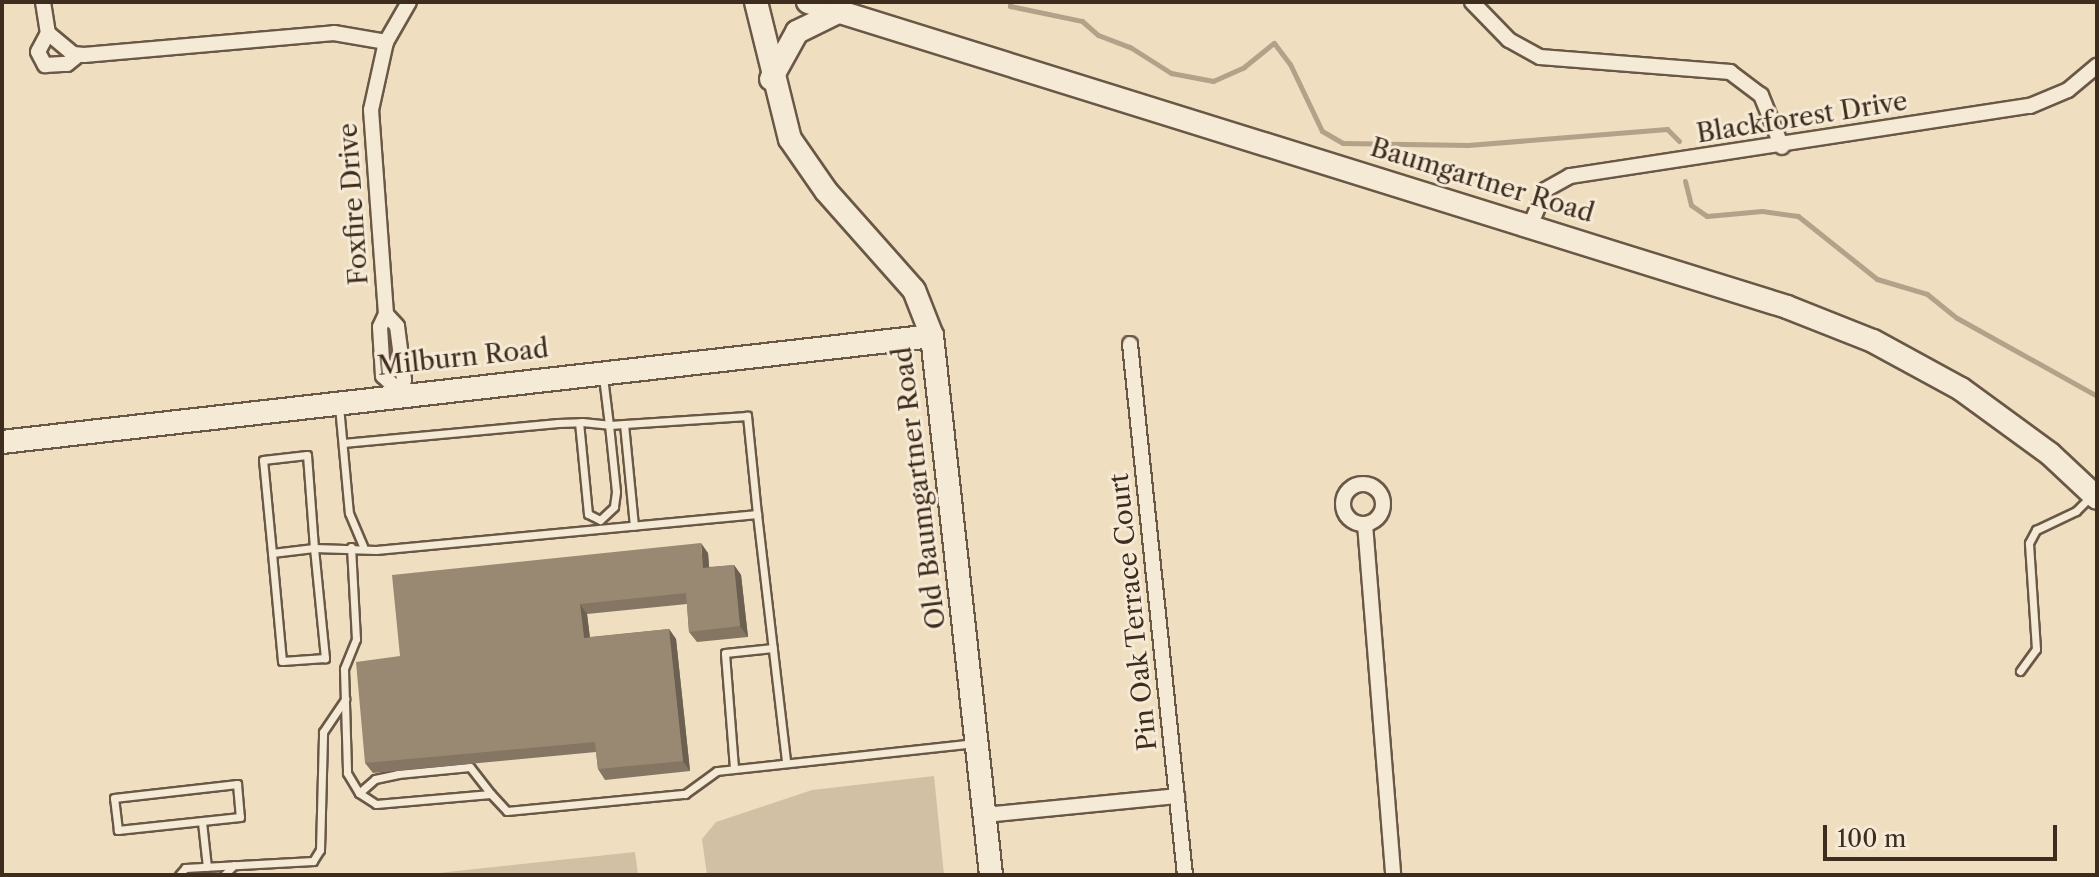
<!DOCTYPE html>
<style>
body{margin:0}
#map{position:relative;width:2099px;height:877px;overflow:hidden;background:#efdebf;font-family:"Libre Caslon Text",serif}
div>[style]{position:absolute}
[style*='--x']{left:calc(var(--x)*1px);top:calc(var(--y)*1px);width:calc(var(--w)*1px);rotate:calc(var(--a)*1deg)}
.green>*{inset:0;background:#d1c0a4}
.stream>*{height:5px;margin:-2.5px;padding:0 2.5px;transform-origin:2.5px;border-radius:2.5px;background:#b3a189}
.roads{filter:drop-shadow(2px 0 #6a5847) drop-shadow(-2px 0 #6a5847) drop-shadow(0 2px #6a5847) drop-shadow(0 -2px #6a5847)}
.lane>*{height:7px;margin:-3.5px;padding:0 3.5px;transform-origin:3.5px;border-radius:3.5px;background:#f5ead5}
.street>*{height:14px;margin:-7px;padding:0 7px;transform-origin:7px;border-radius:7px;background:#f5ead5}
.street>.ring{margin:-7px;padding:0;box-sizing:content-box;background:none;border:14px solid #f5ead5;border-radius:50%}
.secondary>*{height:22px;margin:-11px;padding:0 11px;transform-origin:11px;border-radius:11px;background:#f5ead5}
.wall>*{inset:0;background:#847662}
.shaded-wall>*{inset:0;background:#6c6050}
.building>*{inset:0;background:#9a8972}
span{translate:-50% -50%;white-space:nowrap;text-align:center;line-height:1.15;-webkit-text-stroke:6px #f5ead5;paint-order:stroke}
.street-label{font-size:26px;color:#3e2c1f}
.frame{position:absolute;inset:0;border:4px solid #3e2c1f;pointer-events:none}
.scale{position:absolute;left:1823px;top:825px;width:234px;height:36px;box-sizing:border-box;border:4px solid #3e2c1f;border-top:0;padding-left:10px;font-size:24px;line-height:28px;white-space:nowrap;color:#3e2c1f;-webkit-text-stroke:6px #f5ead5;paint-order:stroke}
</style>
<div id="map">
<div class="green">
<i style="clip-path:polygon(934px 776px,944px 875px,707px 875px,702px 839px,716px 822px,812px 790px)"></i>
<i style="clip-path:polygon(635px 852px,638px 875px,420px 875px)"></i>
</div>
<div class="stream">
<i style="--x:1010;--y:2;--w:4;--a:90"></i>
<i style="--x:1010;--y:6;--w:74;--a:11.8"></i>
<i style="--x:1082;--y:21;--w:21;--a:41"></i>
<i style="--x:1098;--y:35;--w:34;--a:21"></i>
<i style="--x:1130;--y:47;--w:49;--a:32.4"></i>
<i style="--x:1171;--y:73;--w:43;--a:10.8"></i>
<i style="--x:1213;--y:81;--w:34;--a:-24"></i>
<i style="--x:1244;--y:67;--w:38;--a:-39"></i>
<i style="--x:1274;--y:43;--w:26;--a:53"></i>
<i style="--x:1290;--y:64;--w:74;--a:64.5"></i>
<i style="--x:1322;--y:131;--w:24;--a:30"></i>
<i style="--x:1343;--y:143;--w:125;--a:0.9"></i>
<i style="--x:1468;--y:145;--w:200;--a:-4.6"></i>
<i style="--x:1667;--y:129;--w:17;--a:45"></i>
<i style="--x:1685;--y:181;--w:25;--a:76"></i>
<i style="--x:1691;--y:205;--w:19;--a:35"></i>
<i style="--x:1707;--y:216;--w:55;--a:-5.2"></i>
<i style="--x:1762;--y:211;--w:36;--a:8"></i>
<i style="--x:1798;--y:216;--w:101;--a:38.6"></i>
<i style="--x:1877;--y:279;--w:52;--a:16.7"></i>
<i style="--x:1927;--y:294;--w:38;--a:39"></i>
<i style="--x:1957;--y:318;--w:160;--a:29.1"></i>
</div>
<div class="roads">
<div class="lane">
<i style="--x:339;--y:406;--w:107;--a:84.7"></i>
<i style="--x:349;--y:513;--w:36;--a:67"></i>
<i style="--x:624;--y:424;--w:102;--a:84.4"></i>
<i style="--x:343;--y:443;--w:216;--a:-5.3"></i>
<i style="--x:558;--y:423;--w:24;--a:-2"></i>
<i style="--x:582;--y:422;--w:27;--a:6"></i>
<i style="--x:609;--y:425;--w:67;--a:84"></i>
<i style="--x:616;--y:492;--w:15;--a:98"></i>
<i style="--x:614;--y:507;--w:19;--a:137"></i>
<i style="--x:600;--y:520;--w:13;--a:-153"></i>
<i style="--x:588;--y:514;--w:92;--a:-95.6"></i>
<i style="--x:757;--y:514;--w:248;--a:83.3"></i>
<i style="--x:351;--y:547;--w:92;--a:86.9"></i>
<i style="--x:356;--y:639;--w:32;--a:112"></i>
<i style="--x:344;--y:669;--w:104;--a:88.3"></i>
<i style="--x:347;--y:773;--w:23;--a:59"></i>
<i style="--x:359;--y:793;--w:20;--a:33"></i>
<i style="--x:376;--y:804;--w:115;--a:-5"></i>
<i style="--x:491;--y:794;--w:23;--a:47"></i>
<i style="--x:507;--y:811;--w:179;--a:-5.5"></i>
<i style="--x:685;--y:794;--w:39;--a:-36"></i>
<i style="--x:717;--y:771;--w:259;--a:-6.2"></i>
<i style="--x:272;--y:553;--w:42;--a:-6.8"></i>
<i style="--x:314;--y:548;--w:111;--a:84.3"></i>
<i style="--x:325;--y:658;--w:43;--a:176"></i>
<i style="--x:282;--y:661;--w:108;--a:-95.3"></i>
<i style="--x:272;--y:553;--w:93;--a:-95.5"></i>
<i style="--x:263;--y:460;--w:44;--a:-6.5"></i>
<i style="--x:307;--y:455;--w:93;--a:85.7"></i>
<i style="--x:314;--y:548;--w:62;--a:1.8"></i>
<i style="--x:376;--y:550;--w:383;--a:-5.4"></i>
<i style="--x:757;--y:514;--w:99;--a:-95.8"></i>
<i style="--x:747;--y:416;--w:138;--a:176.3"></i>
<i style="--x:609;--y:425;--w:48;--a:-97.1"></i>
<i style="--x:2020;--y:671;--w:27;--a:-54"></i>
<i style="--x:2036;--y:649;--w:106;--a:-93.8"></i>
<i style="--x:2029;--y:543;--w:15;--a:-62"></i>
<i style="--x:2036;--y:530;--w:44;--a:-25.4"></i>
<i style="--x:2076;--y:511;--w:20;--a:-45"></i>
<i style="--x:734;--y:768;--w:115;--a:-94.5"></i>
<i style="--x:725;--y:653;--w:48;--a:-5.9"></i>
<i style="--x:237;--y:784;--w:33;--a:85"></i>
<i style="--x:240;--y:817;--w:123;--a:173.9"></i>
<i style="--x:118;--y:830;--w:32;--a:-97"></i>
<i style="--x:114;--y:798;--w:124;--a:-6.5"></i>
<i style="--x:359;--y:793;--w:21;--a:-41"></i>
<i style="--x:375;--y:779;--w:24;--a:-12"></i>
<i style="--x:398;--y:774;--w:72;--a:-5.6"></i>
<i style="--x:470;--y:767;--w:34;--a:52"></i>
<i style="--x:202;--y:822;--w:45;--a:83.7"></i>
<i style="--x:179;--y:875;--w:9;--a:-49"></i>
<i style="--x:185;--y:868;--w:128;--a:-3.1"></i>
<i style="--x:313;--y:861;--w:13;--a:-58"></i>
<i style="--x:320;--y:850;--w:118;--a:-88.5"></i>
<i style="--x:323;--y:732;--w:40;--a:-56"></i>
<i style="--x:224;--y:875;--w:14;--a:-45"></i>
</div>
<div class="street">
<i style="--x:43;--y:2;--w:31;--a:81"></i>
<i style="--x:48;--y:33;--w:33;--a:40"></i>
<i style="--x:73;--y:54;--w:11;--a:5"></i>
<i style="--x:84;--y:55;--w:251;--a:-5"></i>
<i style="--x:334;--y:33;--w:53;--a:9.8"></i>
<i style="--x:1472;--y:2;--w:53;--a:45.8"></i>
<i style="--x:1509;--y:40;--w:35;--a:29"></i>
<i style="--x:1540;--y:57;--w:191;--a:4.5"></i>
<i style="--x:1730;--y:72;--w:39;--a:37"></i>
<i style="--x:1761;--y:95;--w:56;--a:68"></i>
<i style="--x:48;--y:33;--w:21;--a:118"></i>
<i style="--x:38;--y:52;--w:15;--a:62"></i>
<i style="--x:45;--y:65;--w:22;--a:-3"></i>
<i style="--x:67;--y:64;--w:14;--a:-39"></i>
<i style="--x:1530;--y:226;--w:39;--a:-67"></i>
<i style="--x:1545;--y:190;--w:29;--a:-29"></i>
<i style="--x:1570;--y:176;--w:465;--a:-8.7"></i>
<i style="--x:2030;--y:106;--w:41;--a:-22.8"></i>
<i style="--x:2068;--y:90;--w:38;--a:-40"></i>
<i style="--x:386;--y:314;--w:14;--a:115"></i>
<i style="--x:380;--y:327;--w:49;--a:86.5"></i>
<i style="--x:383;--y:376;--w:16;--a:43"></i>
<i style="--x:1130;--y:344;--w:534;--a:84.09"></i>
<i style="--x:396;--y:394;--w:16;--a:-60"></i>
<i style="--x:404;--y:380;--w:54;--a:-97.4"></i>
<i style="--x:397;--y:326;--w:16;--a:-133"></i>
<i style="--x:386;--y:314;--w:205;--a:-94.2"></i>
<i style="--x:371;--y:110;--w:70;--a:-77.6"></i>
<i style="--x:386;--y:42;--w:46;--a:-60.1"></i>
<i class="ring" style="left:1343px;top:484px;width:26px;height:26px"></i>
<i style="--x:1365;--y:524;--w:352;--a:85.4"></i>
<i style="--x:984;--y:815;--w:194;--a:-5.6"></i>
</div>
<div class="secondary">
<i style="--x:756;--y:2;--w:141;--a:76.1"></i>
<i style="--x:790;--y:139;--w:63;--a:55.3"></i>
<i style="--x:826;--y:191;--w:132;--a:48.4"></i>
<i style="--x:914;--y:290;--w:49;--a:68.6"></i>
<i style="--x:932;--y:336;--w:542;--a:83.75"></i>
<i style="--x:808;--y:2;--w:1025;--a:17.3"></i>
<i style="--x:1787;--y:307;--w:92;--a:21.6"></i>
<i style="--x:1873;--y:341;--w:100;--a:28.6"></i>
<i style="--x:1961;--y:389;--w:110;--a:36.1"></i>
<i style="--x:2050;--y:454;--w:64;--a:43.1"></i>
<i style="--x:771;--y:79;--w:54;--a:-61"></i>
<i style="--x:797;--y:32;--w:48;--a:-26"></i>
<i style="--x:2;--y:442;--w:936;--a:-6.5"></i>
</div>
</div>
<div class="wall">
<i style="clip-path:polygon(708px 553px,709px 567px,734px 565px,741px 575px,748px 637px,697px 642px,689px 632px,687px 604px,587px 614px,590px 637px,669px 629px,676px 639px,690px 771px,605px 780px,598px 769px,596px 752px,373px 773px,365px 763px,400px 656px)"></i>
</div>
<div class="shaded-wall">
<i style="clip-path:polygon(701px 543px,708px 553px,710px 578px,703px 568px)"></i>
<i style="clip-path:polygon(734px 565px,741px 575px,748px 637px,740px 626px)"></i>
<i style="clip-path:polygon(580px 604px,587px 614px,591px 648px,584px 638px)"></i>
<i style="clip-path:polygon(669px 629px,676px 639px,690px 771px,683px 761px)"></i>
</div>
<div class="building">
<i style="clip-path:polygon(701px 543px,703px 568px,734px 565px,740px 626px,689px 632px,686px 593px,580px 604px,584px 638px,669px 629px,683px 761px,598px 769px,595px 742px,365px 763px,356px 662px,400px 656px,392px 575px)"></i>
</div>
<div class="street-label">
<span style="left:1802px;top:118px;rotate:-9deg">Blackforest Drive</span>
<span style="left:1482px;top:181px;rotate:17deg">Baumgartner Road</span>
<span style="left:354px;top:204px;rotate:-94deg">Foxfire Drive</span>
<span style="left:463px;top:358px;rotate:-6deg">Milburn Road</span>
<span style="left:920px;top:488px;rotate:-97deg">Old Baumgartner Road</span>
<span style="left:1134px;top:612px;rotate:-96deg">Pin Oak Terrace Court</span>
</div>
<div class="frame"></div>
<div class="scale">100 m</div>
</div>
